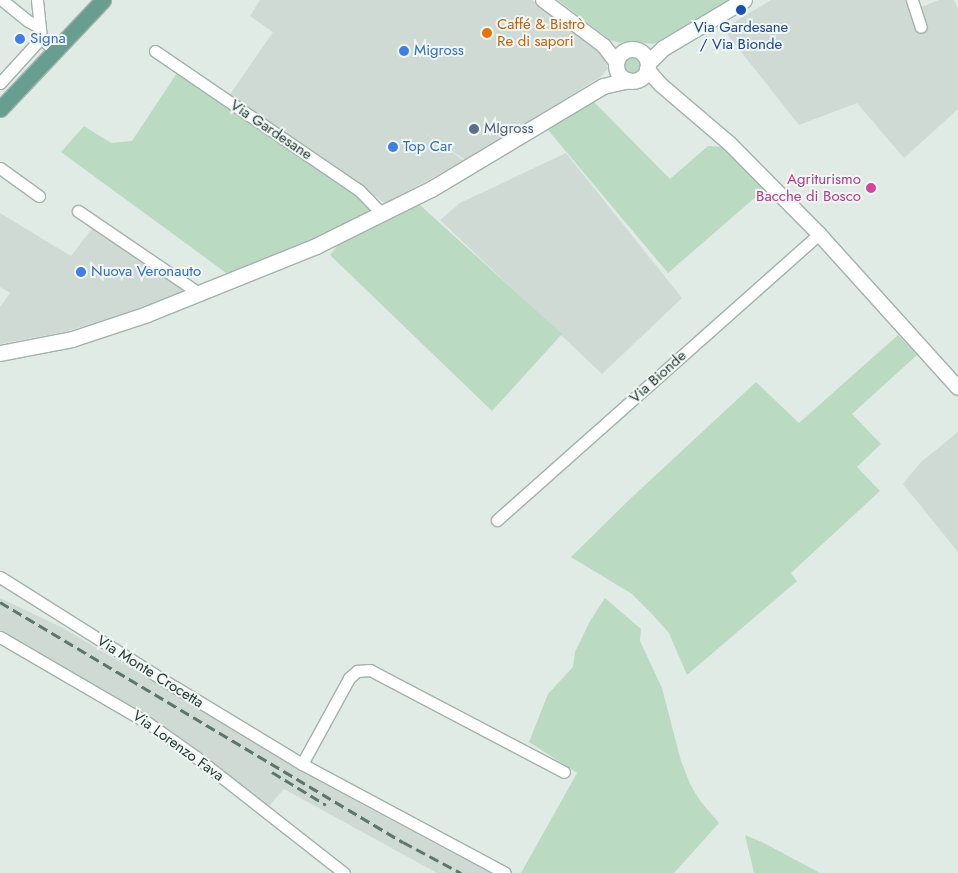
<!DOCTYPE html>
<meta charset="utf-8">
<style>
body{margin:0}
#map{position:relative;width:958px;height:873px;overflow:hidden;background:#e0ebe6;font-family:Jost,sans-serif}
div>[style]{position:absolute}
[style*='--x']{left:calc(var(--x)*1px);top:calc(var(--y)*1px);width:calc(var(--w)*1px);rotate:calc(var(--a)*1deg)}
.built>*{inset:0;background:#cfdad5}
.green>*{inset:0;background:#badbc2}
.round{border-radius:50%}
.roads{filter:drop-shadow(1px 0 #a3b2ad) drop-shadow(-1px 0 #a3b2ad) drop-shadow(0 1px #a3b2ad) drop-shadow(0 -1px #a3b2ad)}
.minor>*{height:11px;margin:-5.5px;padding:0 5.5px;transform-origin:5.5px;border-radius:5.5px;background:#fff}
.tertiary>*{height:14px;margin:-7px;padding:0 7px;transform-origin:7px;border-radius:7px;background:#fff}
.secondary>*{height:15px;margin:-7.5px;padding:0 7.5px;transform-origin:7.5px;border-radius:7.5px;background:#fff}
.secondary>.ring{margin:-7.5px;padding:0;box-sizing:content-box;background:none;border:15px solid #fff;border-radius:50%}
.primary>*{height:15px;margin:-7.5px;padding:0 7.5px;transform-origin:7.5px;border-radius:7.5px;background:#679e8f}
.rail>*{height:3px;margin-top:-1.5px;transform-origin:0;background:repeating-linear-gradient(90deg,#5c766e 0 10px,transparent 0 15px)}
.dots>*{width:14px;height:14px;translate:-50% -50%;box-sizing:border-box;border:2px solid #f1f7f4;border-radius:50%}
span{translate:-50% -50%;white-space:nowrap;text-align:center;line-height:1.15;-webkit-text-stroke:4px #f1f7f4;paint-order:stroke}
.food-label{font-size:15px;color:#c56008}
.left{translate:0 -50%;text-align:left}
.transit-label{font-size:15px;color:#164399}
.shop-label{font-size:15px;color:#366cbe}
.service-label{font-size:15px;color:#4e5e75}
.street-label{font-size:15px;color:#223a33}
.hotel-label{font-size:15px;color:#b23c85}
.right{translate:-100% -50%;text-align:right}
</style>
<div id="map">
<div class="built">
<i style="clip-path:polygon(260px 0,532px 0,603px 56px,608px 68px,603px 75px,467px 161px,422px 131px,464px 161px,385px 203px,229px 96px,273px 32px,250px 16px)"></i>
<i style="clip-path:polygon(771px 0,906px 0,911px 11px,939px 0,954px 0,958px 9px,958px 109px,904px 158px,857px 103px,799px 125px,723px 29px)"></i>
<i style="clip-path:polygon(566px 153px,682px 298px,602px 374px,440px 220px,460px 203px)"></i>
<i style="clip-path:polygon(0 213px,71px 256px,94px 226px,189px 290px,138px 310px,64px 332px,0 344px,0 307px,10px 293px,0 287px)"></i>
<i style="clip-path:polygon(958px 432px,958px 552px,903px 484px,921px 462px)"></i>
<i style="clip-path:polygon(0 598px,63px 628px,326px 785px,458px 856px,496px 873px,437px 873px,284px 789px,268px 807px,148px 718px,63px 667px,0 633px)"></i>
</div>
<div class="green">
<i style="clip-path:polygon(558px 0,731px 0,653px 44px,629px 41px,620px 43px,610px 40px)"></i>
<i class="round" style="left:620px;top:53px;width:24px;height:24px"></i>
<i style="clip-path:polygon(177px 73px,379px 207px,354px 221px,229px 275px,61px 152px,84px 126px,111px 143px,132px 141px)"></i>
<i style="clip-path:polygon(593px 101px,670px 179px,708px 146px,726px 147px,765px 189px,668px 273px,548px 130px)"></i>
<i style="clip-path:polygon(420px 205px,562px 334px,492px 411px,330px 255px,338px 245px)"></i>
<i style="clip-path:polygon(898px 335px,917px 355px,852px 414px,881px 444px,857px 467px,880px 491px,791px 573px,797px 581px,687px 675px,669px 633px,652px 614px,632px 594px,571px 557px,630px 499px,756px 382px,799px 423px)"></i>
<i style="clip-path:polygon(605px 598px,641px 629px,640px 641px,662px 688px,681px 761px,691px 786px,701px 802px,719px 823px,674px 873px,521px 873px,577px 773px,529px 742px,548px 694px,573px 667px,575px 652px,590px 621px)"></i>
<i style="clip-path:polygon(745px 835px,762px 842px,820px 873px,754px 873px)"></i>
</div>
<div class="roads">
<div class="minor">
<i style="--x:2;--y:0;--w:33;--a:39"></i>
<i style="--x:28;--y:21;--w:13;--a:29"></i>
<i style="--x:37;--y:0;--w:38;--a:84"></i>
<i style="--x:41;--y:38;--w:19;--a:43"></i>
<i style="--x:912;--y:0;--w:28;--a:72"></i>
<i style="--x:155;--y:51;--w:247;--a:34.3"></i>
<i style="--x:359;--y:190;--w:32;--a:46"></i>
<i style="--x:0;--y:83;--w:61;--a:-47.7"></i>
<i style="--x:0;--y:168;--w:48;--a:35.7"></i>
<i style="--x:78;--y:211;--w:148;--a:34.2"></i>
<i style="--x:497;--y:520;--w:431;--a:-41.6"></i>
<i style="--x:0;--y:577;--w:207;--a:32.2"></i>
<i style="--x:175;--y:687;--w:149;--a:31.2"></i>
<i style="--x:302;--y:764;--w:230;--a:28.2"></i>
<i style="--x:0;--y:637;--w:171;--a:30.2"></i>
<i style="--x:148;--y:723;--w:59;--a:35.3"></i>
<i style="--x:196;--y:757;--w:188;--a:38.1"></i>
<i style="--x:302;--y:764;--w:98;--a:-61.3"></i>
<i style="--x:349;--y:678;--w:11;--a:-41"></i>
<i style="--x:357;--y:671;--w:13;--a:-4"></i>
<i style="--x:370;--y:670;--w:219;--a:27.7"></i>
</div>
<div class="tertiary">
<i style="--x:543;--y:0;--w:76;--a:37"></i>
<i style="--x:604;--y:46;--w:20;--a:53"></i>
<i style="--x:647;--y:69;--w:21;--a:49"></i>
<i style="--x:661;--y:85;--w:91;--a:40.5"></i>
<i style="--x:730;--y:144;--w:127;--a:45.3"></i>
<i style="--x:819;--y:234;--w:207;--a:47.9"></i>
</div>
<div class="secondary">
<i class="ring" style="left:616px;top:49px;width:17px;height:17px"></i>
<i style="--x:648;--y:63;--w:21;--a:-45"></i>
<i style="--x:663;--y:48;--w:94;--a:-30.7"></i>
<i style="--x:0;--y:353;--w:73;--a:-11"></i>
<i style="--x:72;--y:339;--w:79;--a:-18.4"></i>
<i style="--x:147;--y:314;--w:182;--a:-21.9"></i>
<i style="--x:316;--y:246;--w:128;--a:-26.4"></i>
<i style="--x:431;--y:189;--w:200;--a:-30.9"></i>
<i style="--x:603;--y:86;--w:26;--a:-13"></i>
</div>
<div class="primary">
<i style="--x:0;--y:109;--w:150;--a:-46.6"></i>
</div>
</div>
<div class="rail">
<i style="--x:0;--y:602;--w:469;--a:30.8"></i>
<i style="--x:403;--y:842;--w:66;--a:28.1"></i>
<i style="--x:272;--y:772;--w:63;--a:31.4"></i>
</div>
<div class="dots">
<i style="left:741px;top:10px;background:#1a4fb4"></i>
<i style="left:487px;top:33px;background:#e8710a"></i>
<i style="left:20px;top:39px;background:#3f7fe0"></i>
<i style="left:404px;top:51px;background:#3f7fe0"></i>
<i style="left:474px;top:129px;background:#5c6f8a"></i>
<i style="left:393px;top:147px;background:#3f7fe0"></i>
<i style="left:871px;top:188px;background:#d1479c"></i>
<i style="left:81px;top:272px;background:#3f7fe0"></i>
</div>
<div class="food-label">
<span class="left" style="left:497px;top:33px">Caffé &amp; Bistrò<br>Re di sapori</span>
</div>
<div class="transit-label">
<span style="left:741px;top:36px">Via Gardesane<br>/ Via Bionde</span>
</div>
<div class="shop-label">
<span class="left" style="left:30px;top:39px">Signa</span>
<span class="left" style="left:414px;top:51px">Migross</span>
<span class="left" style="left:403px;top:147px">Top Car</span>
<span class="left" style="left:91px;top:272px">Nuova Veronauto</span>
</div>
<div class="service-label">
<span class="left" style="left:484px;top:129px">MIgross</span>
</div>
<div class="street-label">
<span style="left:271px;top:130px;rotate:34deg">Via Gardesane</span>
<span style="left:658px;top:377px;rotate:-42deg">Via Bionde</span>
<span style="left:150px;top:672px;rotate:32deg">Via Monte Crocetta</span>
<span style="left:178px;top:746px;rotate:36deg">Via Lorenzo Fava</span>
</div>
<div class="hotel-label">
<span class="right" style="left:861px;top:188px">Agriturismo<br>Bacche di Bosco</span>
</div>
</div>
